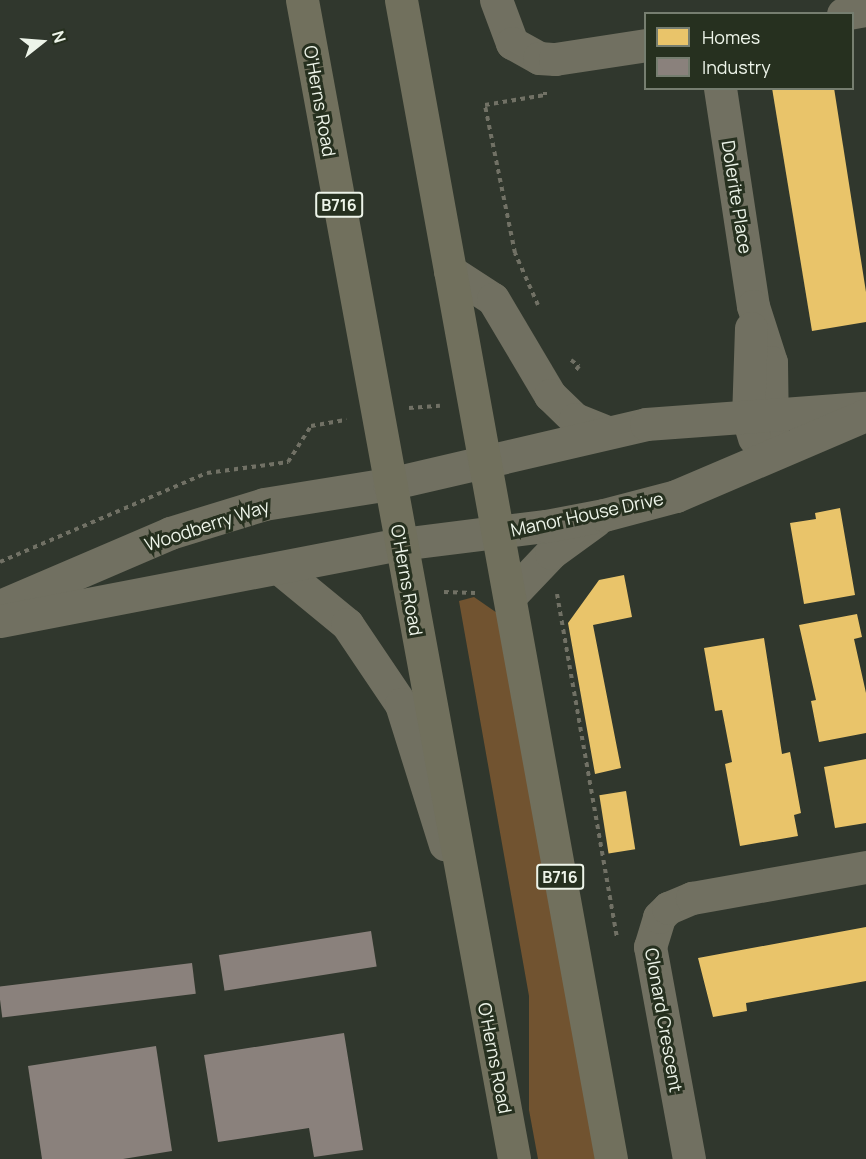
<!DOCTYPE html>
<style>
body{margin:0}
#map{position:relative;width:866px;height:1159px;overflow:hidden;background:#30372d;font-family:Manrope,sans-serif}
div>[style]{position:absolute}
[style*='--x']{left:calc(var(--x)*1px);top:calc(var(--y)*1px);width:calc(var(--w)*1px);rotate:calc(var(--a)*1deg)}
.green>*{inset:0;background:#715330}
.homes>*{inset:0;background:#e9c46a;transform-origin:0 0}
.industry>*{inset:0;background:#8a817c;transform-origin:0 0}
.path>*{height:4px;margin-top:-2px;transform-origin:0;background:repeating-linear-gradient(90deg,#717165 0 4.5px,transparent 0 9px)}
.minor>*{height:33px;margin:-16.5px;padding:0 16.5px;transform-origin:16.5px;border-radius:16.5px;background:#717061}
.major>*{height:33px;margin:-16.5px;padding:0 16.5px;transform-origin:16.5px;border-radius:16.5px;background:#71705d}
span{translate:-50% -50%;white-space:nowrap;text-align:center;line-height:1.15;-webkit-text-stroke:6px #26301f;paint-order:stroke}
.shield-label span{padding:2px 4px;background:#26301f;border:2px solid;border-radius:4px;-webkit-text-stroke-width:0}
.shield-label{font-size:16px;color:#edf4e9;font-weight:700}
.street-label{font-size:18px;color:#edf4e9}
.legend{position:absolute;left:644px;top:12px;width:210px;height:78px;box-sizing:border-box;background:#26301f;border:2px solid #767e70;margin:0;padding:8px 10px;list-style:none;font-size:18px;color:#edf4e9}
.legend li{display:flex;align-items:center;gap:12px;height:30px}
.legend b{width:30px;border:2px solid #767e70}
.north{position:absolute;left:12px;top:12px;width:60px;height:60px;-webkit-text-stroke:4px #26301f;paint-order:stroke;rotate:73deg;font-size:16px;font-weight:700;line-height:24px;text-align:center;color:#edf4e9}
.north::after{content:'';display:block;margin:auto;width:21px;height:27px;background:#edf4e9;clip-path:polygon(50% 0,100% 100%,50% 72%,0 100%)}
</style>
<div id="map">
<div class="green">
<i style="clip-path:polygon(474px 597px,500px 615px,603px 1159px,538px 1159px,529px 1110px,529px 996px,459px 601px)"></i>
</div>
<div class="homes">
<i style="clip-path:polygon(772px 88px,834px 88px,866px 292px,866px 322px,812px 331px)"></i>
<i style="clip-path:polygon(840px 508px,855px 595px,804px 604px,790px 523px,816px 519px,815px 513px)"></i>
<i style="clip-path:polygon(624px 575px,632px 617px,593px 625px,621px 768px,595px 774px,568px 623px,599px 580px)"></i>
<i style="clip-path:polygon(857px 614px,862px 637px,854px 639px,866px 693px,866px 733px,819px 742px,811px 701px,816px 700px,799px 625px)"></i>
<i style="clip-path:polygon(764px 638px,782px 754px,790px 752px,801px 813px,794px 815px,798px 836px,740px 846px,725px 764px,732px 762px,722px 710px,715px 711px,704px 648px)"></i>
<i style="clip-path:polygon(866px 759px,866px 823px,835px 828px,824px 767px)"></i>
<i style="left:626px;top:791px;width:59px;height:27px;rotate:81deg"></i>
<i style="clip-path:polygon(866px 927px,866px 981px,746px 1003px,747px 1011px,713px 1017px,698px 958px)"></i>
</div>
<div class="industry">
<i style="left:371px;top:931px;width:36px;height:154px;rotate:81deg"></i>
<i style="left:192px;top:963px;width:31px;height:195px;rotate:83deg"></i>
<i style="clip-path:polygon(344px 1033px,363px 1150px,314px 1157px,309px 1128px,218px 1142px,204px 1055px)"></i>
<i style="clip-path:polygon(156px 1046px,172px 1151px,123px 1159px,42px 1159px,28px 1066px)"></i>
</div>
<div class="path">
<i style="--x:538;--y:305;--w:57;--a:-113.9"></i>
<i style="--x:515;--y:253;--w:151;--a:-101.5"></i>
<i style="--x:485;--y:105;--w:61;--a:-9.5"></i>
<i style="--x:545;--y:95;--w:3;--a:-90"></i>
<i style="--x:571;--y:360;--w:10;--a:37"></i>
<i style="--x:579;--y:366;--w:6;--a:129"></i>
<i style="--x:409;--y:408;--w:31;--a:-4"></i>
<i style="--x:0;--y:562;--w:225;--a:-23.3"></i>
<i style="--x:207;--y:473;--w:82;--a:-7.7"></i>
<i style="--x:288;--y:462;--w:43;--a:-57.4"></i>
<i style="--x:311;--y:426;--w:36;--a:-10"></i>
<i style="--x:444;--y:592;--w:31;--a:2"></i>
<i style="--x:557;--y:594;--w:349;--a:80.1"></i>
</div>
<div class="minor">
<i style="--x:496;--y:0;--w:46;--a:69.6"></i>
<i style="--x:512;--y:43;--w:31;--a:29"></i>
<i style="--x:539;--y:58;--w:16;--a:4"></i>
<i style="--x:555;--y:59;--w:92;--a:-8.7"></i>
<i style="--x:843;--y:14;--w:23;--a:-10"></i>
<i style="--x:720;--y:88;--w:220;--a:81.4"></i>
<i style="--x:753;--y:306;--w:59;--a:72.2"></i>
<i style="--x:771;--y:362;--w:76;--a:89.2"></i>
<i style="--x:450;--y:271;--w:51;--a:33.1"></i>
<i style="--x:493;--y:299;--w:112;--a:59.3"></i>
<i style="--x:550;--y:395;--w:35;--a:44"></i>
<i style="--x:575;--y:419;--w:35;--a:22"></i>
<i style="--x:751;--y:328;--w:90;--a:91.9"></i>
<i style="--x:748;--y:418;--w:21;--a:73"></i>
<i style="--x:280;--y:569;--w:87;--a:39.4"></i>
<i style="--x:347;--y:624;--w:97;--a:56"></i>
<i style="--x:401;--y:704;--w:147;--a:72.6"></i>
<i style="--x:511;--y:595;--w:58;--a:-46.4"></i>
<i style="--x:551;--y:553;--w:54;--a:-36"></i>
<i style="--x:0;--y:606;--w:185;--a:-23.2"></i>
<i style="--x:170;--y:533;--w:98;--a:-17.1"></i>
<i style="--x:264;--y:504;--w:127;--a:-9.1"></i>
<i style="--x:389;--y:484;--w:264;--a:-13.1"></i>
<i style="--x:646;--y:424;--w:221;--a:-4.2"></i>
<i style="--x:0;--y:621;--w:408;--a:-10.9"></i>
<i style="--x:401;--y:544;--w:146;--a:-7.1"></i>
<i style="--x:546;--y:526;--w:59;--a:-10.7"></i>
<i style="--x:604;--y:515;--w:74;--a:-14.8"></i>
<i style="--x:676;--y:496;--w:207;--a:-23.1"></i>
<i style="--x:689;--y:1159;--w:216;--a:-100.4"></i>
<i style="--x:650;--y:947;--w:31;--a:-73"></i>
<i style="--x:659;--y:917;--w:13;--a:-45"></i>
<i style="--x:668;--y:908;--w:26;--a:-23"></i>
<i style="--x:692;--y:898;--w:177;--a:-10.1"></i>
</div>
<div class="major">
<i style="--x:302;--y:0;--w:1178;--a:79.63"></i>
<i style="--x:401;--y:0;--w:1178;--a:79.73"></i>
</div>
<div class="shield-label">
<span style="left:339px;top:205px">B716</span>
<span style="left:560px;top:877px">B716</span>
</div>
<div class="street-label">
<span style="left:320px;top:101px;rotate:80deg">O'Herns Road</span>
<span style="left:737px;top:197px;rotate:81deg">Dolerite Place</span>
<span style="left:587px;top:514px;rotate:-12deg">Manor House Drive</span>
<span style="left:207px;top:525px;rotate:-18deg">Woodberry Way</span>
<span style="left:407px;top:580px;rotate:80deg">O'Herns Road</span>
<span style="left:664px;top:1020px;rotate:80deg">Clonard Crescent</span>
<span style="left:495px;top:1058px;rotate:79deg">O'Herns Road</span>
</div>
<ul class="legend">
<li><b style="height:16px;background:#e9c46a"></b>Homes</li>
<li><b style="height:16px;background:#8a817c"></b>Industry</li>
</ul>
<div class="north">N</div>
</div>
